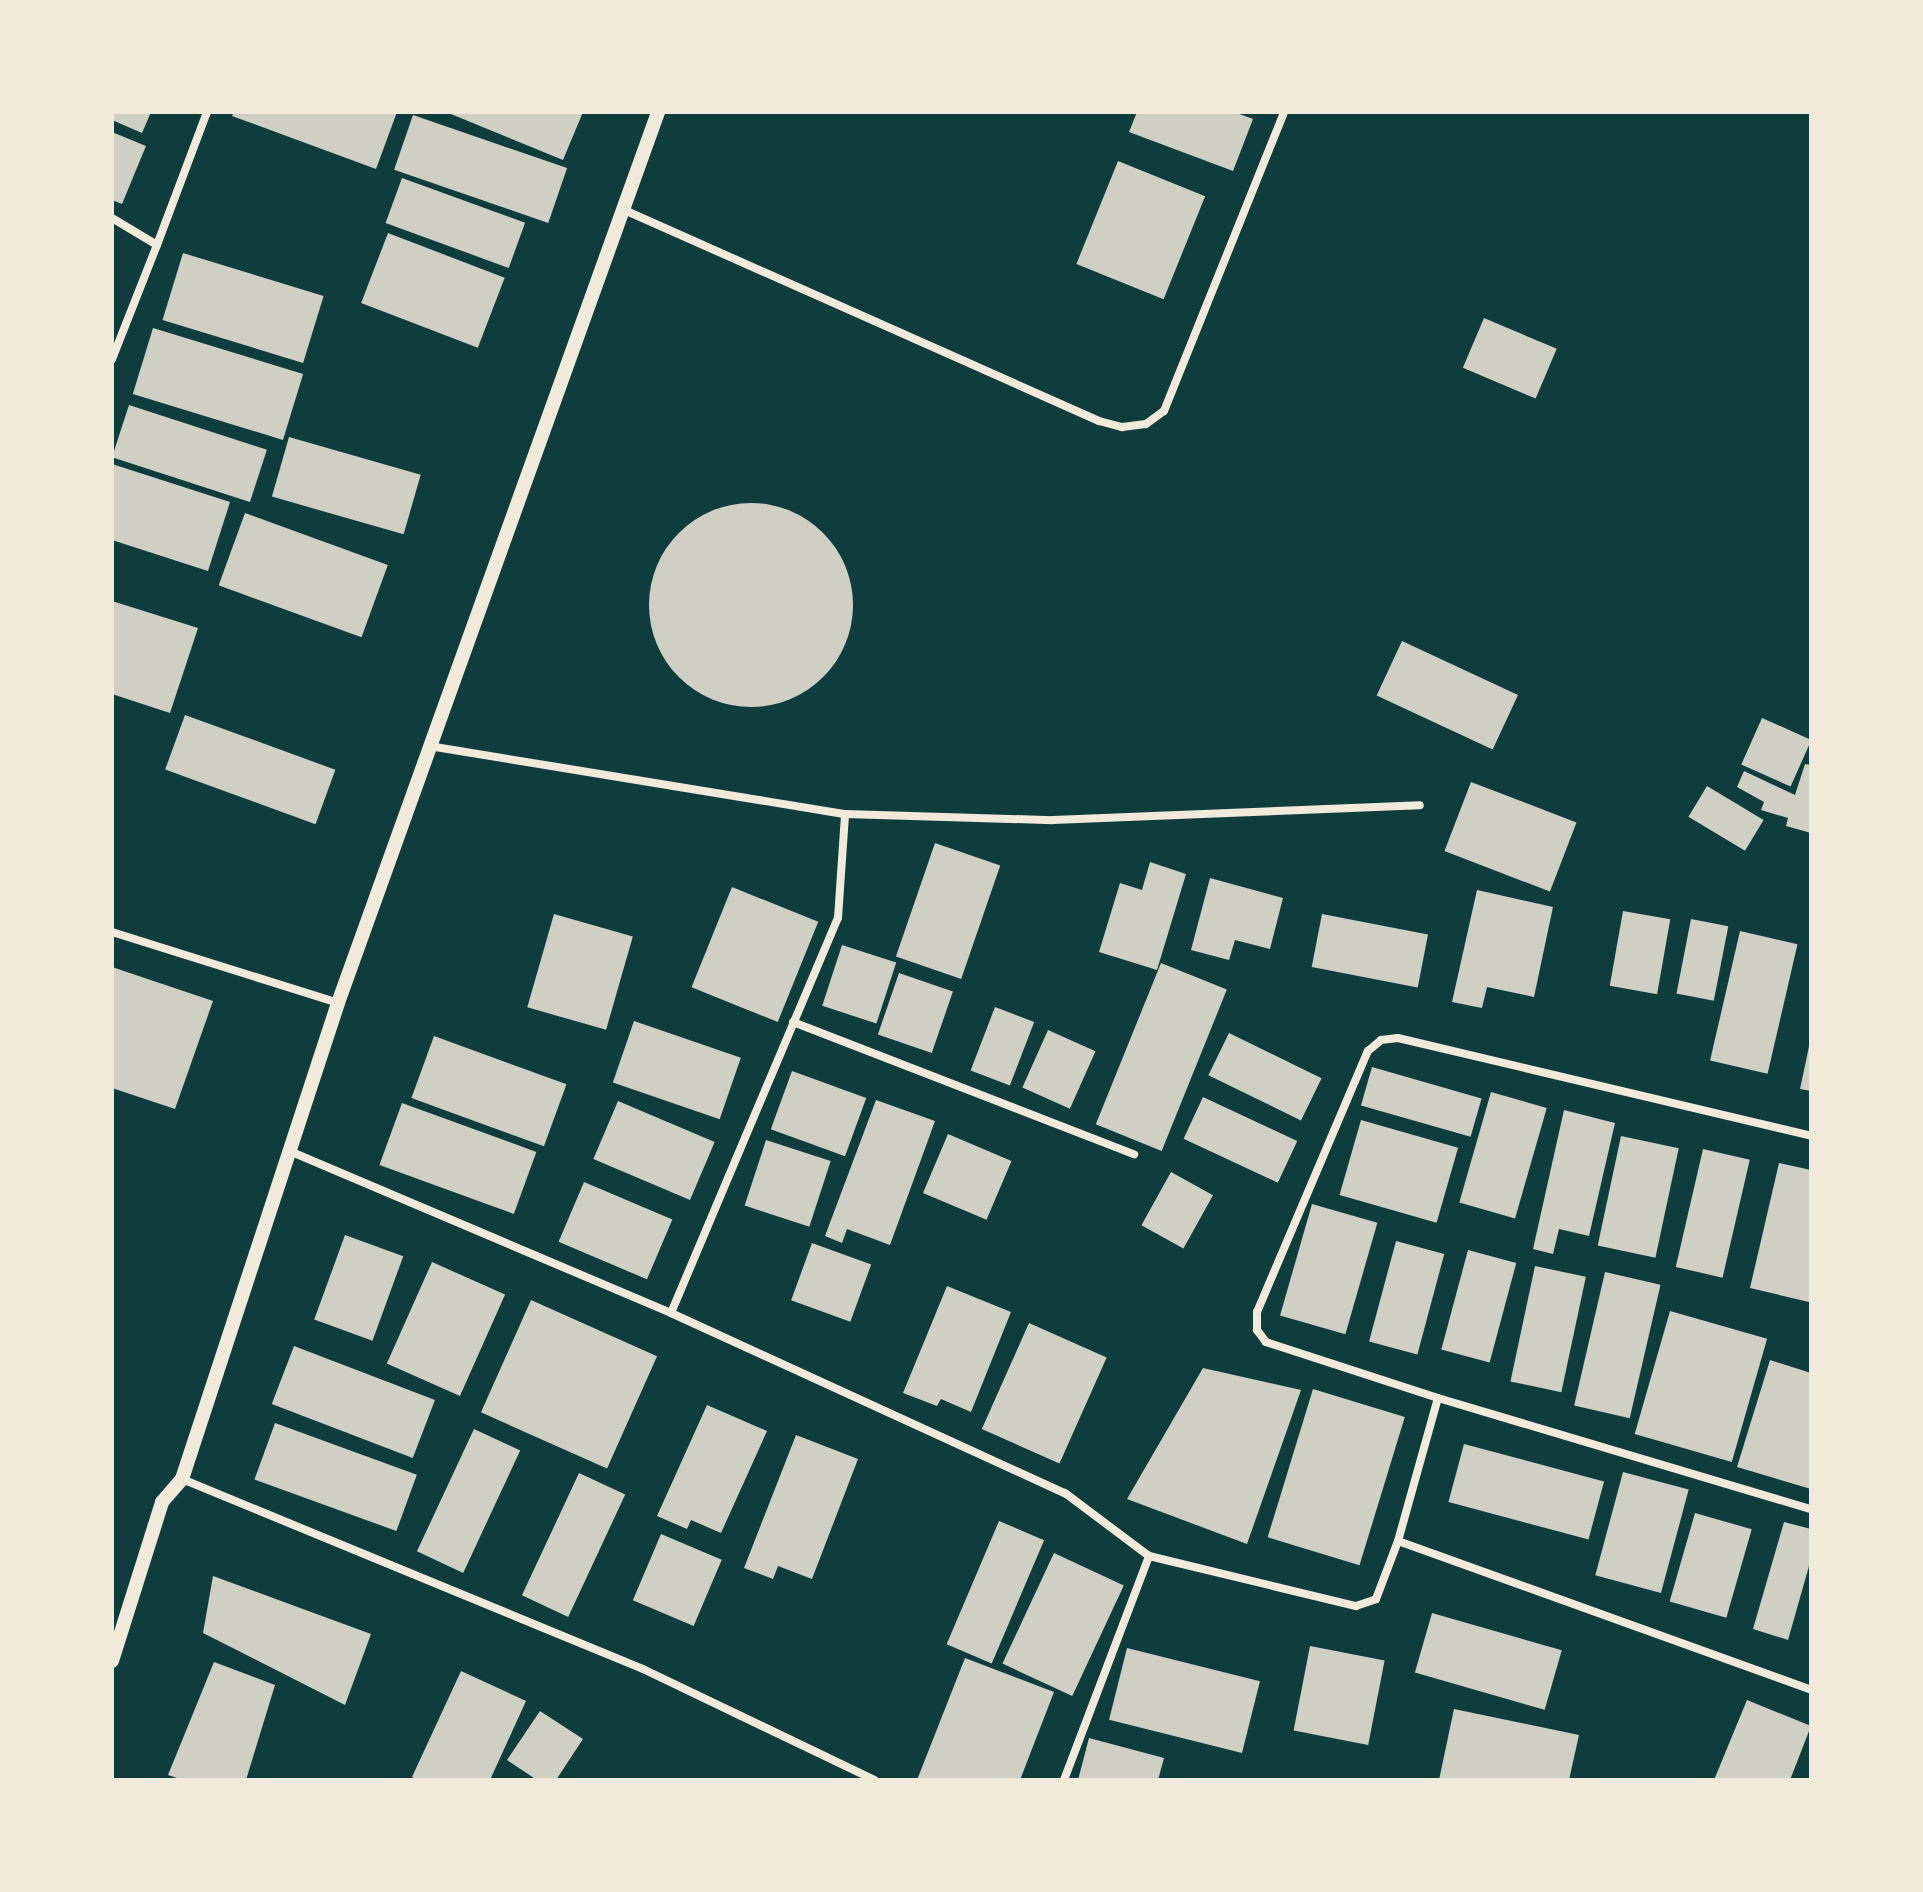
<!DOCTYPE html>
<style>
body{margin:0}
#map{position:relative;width:1923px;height:1892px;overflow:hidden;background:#0f3d3e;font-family:Manrope,sans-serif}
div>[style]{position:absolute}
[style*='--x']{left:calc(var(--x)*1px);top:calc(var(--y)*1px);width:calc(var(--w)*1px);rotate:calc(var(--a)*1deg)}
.building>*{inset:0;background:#cfcfc3;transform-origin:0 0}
.round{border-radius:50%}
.minor>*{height:8px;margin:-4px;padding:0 4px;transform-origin:4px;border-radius:4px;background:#f1e9da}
.tertiary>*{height:14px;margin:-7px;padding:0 7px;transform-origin:7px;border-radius:7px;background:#f1e9da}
span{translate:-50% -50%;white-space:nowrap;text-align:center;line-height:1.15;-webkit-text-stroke:6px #f1e9da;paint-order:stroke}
.frame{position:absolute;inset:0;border:114px solid #f1e9da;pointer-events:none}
</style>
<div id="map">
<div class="building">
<i style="clip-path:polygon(112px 112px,151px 112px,142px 133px,112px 120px)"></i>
<i style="clip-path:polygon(234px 112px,397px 112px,376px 169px,232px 116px)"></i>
<i style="clip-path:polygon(446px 112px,583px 112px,563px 160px)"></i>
<i style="clip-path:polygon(1137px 112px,1234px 112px,1253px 119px,1233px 171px,1129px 132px)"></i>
<i style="left:413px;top:115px;width:163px;height:58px;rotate:19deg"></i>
<i style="clip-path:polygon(112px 132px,146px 146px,122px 204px,112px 200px)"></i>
<i style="left:1118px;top:161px;width:94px;height:111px;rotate:22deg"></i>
<i style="left:402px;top:178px;width:131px;height:48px;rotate:20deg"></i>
<i style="left:388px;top:233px;width:125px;height:75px;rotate:21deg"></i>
<i style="left:183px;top:253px;width:147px;height:70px;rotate:17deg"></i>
<i style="left:1484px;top:318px;width:79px;height:54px;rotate:23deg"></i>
<i style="left:153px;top:328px;width:157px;height:69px;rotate:17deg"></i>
<i style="left:129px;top:405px;width:145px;height:55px;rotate:18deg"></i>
<i style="left:289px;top:437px;width:137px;height:62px;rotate:16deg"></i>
<i style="clip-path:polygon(112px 464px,230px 502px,208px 571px,112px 540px)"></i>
<i class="round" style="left:649px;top:503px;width:204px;height:204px"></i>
<i style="left:245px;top:513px;width:152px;height:77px;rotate:20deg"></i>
<i style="clip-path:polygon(112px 601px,198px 628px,170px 713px,112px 694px)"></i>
<i style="left:1402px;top:641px;width:128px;height:60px;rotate:25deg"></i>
<i style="left:185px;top:715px;width:160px;height:58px;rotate:20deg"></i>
<i style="left:1762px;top:718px;width:54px;height:51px;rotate:24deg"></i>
<i style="clip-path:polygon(1805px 764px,1811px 765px,1811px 833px,1786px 826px,1788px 818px,1761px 810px,1764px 802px,1737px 787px,1744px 771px,1795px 795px)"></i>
<i style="left:1471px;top:782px;width:113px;height:74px;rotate:21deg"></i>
<i style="left:1707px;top:786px;width:66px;height:36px;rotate:31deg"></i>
<i style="left:935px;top:843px;width:69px;height:120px;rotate:19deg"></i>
<i style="clip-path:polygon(1150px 862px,1186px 874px,1157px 970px,1099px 952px,1120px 883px,1142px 890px)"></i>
<i style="clip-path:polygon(1210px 878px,1283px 898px,1270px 949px,1235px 940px,1229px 960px,1191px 950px)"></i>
<i style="left:732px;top:887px;width:93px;height:108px;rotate:22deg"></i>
<i style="clip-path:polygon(1477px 890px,1553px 907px,1534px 997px,1487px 987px,1482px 1008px,1452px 1002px)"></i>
<i style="left:1623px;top:911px;width:48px;height:76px;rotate:10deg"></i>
<i style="left:554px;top:914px;width:82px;height:97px;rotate:16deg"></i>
<i style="left:1322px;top:914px;width:108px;height:54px;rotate:11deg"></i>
<i style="left:1691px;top:919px;width:38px;height:76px;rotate:11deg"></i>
<i style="left:1740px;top:931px;width:59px;height:133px;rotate:13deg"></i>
<i style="left:842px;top:945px;width:57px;height:64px;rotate:18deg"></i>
<i style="left:1161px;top:963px;width:71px;height:174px;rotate:22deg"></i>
<i style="clip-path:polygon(112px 967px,213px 1001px,175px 1109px,112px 1088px)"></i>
<i style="left:899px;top:973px;width:57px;height:65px;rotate:19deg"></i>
<i style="left:995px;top:1007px;width:42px;height:68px;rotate:21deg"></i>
<i style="left:634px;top:1021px;width:113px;height:65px;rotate:19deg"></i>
<i style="left:1048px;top:1030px;width:52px;height:63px;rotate:24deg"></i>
<i style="left:1229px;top:1033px;width:103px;height:47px;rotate:26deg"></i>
<i style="left:434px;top:1036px;width:141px;height:66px;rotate:20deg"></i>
<i style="clip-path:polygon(1811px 1037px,1811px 1091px,1800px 1089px)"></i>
<i style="left:1372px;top:1067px;width:114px;height:40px;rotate:16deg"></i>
<i style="left:792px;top:1071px;width:79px;height:62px;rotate:20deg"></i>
<i style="left:1491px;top:1092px;width:58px;height:115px;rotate:16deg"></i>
<i style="left:1203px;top:1097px;width:104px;height:46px;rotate:25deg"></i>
<i style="clip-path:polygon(876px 1100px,935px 1121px,890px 1245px,847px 1229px,842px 1243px,825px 1236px)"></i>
<i style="left:618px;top:1101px;width:105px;height:63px;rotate:23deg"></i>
<i style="left:402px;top:1103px;width:143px;height:66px;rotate:20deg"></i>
<i style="clip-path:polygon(1564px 1110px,1615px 1123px,1589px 1236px,1559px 1229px,1553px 1254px,1533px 1249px)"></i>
<i style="left:1361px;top:1120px;width:101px;height:78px;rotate:16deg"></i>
<i style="left:948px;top:1134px;width:69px;height:64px;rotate:23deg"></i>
<i style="left:1621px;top:1136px;width:59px;height:112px;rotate:12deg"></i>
<i style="left:766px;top:1140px;width:68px;height:69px;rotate:18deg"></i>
<i style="left:1703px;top:1149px;width:48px;height:121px;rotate:13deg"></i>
<i style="clip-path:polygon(1779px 1163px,1811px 1170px,1809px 1302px,1750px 1288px)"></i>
<i style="left:1171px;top:1172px;width:48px;height:61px;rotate:29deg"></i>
<i style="left:584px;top:1182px;width:96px;height:65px;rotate:23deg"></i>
<i style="left:1312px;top:1204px;width:68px;height:116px;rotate:16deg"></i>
<i style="left:345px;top:1235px;width:62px;height:90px;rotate:20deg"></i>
<i style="left:1396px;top:1241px;width:50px;height:104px;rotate:15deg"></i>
<i style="left:812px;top:1243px;width:63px;height:61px;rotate:20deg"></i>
<i style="left:1468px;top:1250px;width:50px;height:103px;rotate:15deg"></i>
<i style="left:432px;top:1262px;width:80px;height:111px;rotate:24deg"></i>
<i style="left:1535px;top:1266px;width:52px;height:118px;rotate:12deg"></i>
<i style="left:1605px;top:1272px;width:57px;height:137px;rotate:13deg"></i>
<i style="clip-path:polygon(947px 1286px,1011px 1312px,971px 1412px,941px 1399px,937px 1406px,903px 1393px)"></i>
<i style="left:531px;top:1300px;width:138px;height:123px;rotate:24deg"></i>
<i style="left:1670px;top:1311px;width:101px;height:128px;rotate:16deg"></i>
<i style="left:1029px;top:1323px;width:85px;height:116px;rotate:24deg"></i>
<i style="left:294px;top:1346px;width:151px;height:62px;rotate:21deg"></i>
<i style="clip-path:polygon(1770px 1360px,1811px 1373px,1811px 1489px,1737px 1467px)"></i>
<i style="clip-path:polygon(1203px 1368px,1301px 1390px,1247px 1544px,1127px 1499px)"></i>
<i style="left:1313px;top:1389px;width:96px;height:155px;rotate:17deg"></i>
<i style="clip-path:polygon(707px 1405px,767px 1431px,721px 1533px,691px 1520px,687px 1529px,657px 1516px)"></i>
<i style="left:275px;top:1423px;width:151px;height:60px;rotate:20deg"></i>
<i style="left:474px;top:1429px;width:51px;height:135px;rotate:25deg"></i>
<i style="clip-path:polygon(796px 1435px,858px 1459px,812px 1579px,778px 1566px,773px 1579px,744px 1568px)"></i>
<i style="left:1464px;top:1444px;width:145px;height:60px;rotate:15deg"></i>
<i style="left:1623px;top:1472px;width:68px;height:107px;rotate:15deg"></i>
<i style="left:579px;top:1473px;width:51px;height:135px;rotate:25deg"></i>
<i style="left:1695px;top:1513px;width:59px;height:92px;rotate:16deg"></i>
<i style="left:999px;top:1521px;width:49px;height:134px;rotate:23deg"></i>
<i style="clip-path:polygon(1784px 1522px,1811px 1529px,1811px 1559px,1788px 1640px,1753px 1629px)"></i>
<i style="left:661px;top:1534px;width:66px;height:72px;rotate:23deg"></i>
<i style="left:1054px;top:1553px;width:77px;height:122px;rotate:25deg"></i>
<i style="clip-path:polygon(213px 1576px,371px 1634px,345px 1705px,203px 1633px)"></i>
<i style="left:1432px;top:1613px;width:135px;height:62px;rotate:16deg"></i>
<i style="left:1310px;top:1646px;width:76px;height:86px;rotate:11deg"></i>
<i style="left:1127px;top:1648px;width:137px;height:74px;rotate:14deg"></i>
<i style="clip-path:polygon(965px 1658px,1054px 1692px,1020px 1780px,917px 1780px)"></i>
<i style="clip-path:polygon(214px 1662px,275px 1685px,246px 1780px,183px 1780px,168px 1775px)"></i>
<i style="clip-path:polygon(461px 1671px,526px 1701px,490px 1780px,418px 1780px,412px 1777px)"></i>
<i style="clip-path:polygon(1747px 1700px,1811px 1726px,1790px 1780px,1714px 1780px)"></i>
<i style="clip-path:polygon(1454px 1709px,1579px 1735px,1569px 1780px,1439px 1780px)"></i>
<i style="clip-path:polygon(540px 1711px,583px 1739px,556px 1780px,537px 1780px,507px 1760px)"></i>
<i style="clip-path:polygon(1089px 1738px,1164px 1758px,1158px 1780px,1078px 1780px)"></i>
</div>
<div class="minor">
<i style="--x:622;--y:209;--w:522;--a:23.96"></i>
<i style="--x:1099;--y:421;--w:24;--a:15"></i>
<i style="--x:1122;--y:427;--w:24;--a:-7"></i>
<i style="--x:1146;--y:424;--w:22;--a:-36"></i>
<i style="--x:1164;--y:411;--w:322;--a:-68.1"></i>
<i style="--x:112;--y:218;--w:52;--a:31"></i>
<i style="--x:157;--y:245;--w:123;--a:111.5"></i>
<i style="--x:157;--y:245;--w:142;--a:-69.4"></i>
<i style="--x:429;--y:746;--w:422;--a:9.3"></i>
<i style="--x:845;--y:814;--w:208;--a:1.7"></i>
<i style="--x:1053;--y:820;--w:367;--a:-2.3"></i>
<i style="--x:112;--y:932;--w:237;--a:17.4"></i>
<i style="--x:793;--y:1022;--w:366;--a:21.2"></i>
<i style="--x:287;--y:1150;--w:417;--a:23"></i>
<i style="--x:671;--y:1313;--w:433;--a:24.6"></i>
<i style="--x:1065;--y:1493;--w:105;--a:36.9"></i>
<i style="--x:1149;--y:1556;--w:213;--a:13.6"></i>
<i style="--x:1356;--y:1606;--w:21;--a:-19"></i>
<i style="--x:1376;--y:1599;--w:62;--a:-69.2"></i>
<i style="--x:1398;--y:1541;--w:439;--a:19.8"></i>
<i style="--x:671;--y:1313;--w:429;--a:-67.1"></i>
<i style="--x:838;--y:918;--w:104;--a:-86.1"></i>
<i style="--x:1438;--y:1398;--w:181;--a:-162"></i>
<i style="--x:1266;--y:1342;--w:15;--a:-127"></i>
<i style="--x:1257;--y:1330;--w:18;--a:-90"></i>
<i style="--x:1257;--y:1312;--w:284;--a:-67"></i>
<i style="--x:1368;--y:1051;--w:17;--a:-40"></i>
<i style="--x:1381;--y:1040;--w:17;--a:-7"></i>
<i style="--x:1398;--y:1038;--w:424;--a:13.3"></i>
<i style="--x:182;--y:1479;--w:499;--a:22.4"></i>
<i style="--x:643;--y:1669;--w:257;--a:25.6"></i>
<i style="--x:1398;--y:1541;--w:148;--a:-74.4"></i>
<i style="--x:1438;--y:1398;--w:389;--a:16.6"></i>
<i style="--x:1064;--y:1780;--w:240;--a:-69.2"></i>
</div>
<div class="tertiary">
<i style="--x:112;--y:1661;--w:167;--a:-72.5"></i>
<i style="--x:162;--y:1502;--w:30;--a:-49"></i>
<i style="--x:182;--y:1479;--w:501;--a:-71.85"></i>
<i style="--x:338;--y:1003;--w:947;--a:-70.24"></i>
</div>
<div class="frame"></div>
</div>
